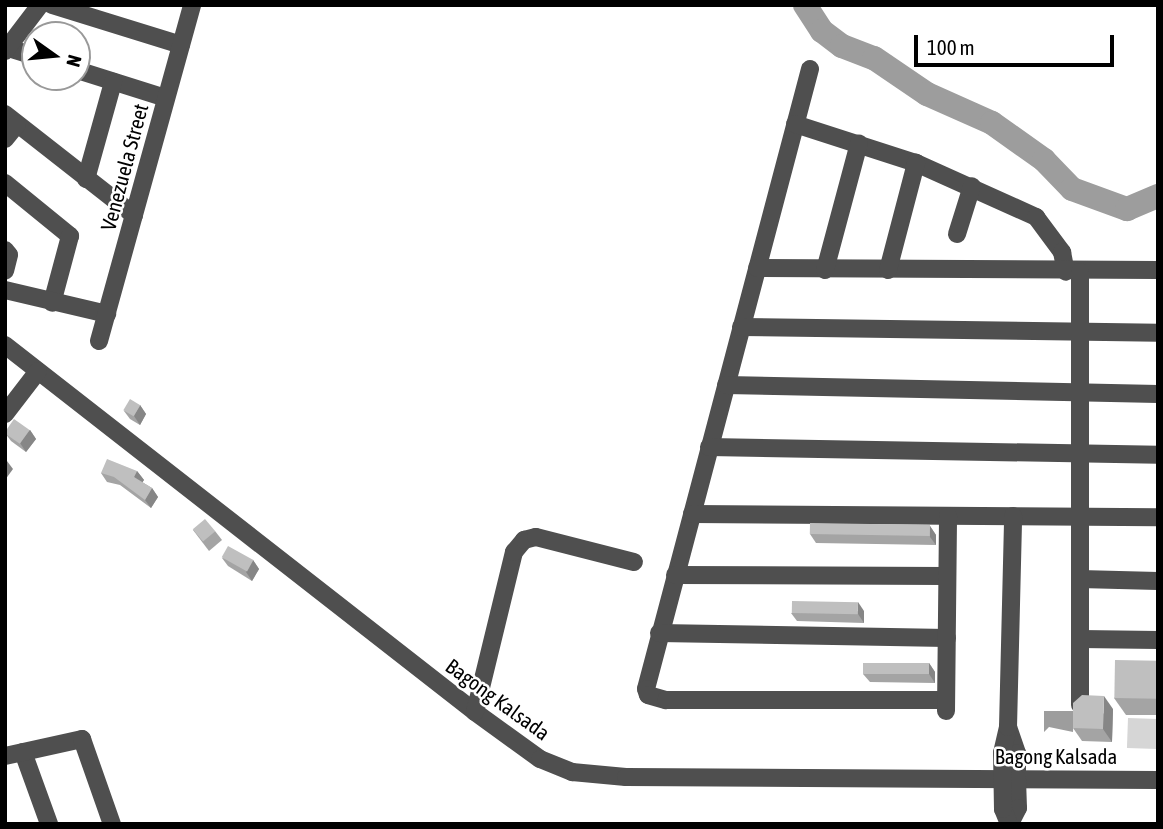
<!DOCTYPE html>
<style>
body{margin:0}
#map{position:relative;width:1163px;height:829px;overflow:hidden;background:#fff;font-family:"Asap Condensed",sans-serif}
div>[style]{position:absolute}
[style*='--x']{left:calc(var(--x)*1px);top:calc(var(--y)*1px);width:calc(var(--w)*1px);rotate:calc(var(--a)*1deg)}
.green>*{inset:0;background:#d6d6d6;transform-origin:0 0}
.water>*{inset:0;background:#9d9d9d}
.river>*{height:24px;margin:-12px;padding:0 12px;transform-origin:12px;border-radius:12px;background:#9d9d9d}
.minor>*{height:18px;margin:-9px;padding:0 9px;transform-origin:9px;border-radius:9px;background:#4f4f4f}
.wall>*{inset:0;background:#a4a4a4}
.shaded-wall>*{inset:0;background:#868686}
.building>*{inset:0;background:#bfbfbf;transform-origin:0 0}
span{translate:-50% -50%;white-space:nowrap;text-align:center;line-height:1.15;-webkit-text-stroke:5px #fff;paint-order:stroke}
.street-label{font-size:21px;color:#000}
.frame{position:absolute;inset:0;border:7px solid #000;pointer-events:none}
.north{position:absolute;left:21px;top:21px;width:70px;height:70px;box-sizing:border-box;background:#fff;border:2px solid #999;border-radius:50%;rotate:105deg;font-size:19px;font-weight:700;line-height:28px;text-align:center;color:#000}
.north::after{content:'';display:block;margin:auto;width:24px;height:32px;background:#000;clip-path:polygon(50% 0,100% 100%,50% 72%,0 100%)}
.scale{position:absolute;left:914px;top:35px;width:200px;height:32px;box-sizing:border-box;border:4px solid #000;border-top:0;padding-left:9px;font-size:21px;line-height:24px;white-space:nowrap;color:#000;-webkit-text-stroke:5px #fff;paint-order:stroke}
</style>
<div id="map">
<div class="green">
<i style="left:1128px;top:718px;width:30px;height:30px;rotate:2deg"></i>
</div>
<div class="water">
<i style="clip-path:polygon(1044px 711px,1074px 711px,1073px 732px,1049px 727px,1044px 732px)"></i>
</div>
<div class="river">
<i style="--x:805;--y:5;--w:31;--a:57"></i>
<i style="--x:822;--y:31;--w:25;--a:37"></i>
<i style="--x:842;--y:46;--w:34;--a:21"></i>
<i style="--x:874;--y:58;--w:64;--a:34.2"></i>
<i style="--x:927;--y:94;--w:71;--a:24"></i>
<i style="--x:992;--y:123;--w:64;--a:35.4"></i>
<i style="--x:1044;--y:160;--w:40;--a:46"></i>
<i style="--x:1072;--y:189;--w:59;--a:20"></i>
<i style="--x:1127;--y:209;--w:34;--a:-23"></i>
</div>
<div class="minor">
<i style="--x:52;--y:5;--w:135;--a:17.2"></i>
<i style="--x:8;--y:48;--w:28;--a:17"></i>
<i style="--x:5;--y:51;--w:58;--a:-52.7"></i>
<i style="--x:810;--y:69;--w:641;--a:104.82"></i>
<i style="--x:646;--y:689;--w:6;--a:72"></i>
<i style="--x:648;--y:695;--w:19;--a:16"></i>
<i style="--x:666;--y:700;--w:280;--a:0"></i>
<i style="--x:77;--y:70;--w:93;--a:17.5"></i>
<i style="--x:5;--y:114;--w:164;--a:38.1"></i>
<i style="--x:795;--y:124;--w:127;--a:17.9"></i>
<i style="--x:916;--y:163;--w:132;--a:24.2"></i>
<i style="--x:1036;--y:217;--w:44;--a:53.4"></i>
<i style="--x:1062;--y:252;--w:20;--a:79"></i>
<i style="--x:5;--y:139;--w:19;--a:-51"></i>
<i style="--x:86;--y:179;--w:101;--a:-74.4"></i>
<i style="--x:5;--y:183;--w:84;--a:39.2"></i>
<i style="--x:70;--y:236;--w:69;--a:105"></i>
<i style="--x:957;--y:234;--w:50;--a:-72.6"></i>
<i style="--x:5;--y:250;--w:6;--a:51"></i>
<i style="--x:9;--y:255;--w:16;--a:104"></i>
<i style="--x:757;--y:268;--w:401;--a:0.3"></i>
<i style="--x:825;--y:270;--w:131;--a:-75"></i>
<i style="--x:888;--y:270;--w:111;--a:-75.3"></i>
<i style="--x:5;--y:290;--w:105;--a:13.2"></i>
<i style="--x:741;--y:327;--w:417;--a:0.8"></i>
<i style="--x:99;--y:341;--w:349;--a:-74.5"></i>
<i style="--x:5;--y:345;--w:596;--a:37.98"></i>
<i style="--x:475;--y:712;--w:80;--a:35.9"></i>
<i style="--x:540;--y:759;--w:35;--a:22"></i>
<i style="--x:572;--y:772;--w:54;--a:5.3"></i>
<i style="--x:626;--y:777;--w:532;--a:0.32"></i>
<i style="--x:726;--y:385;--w:432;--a:1.2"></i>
<i style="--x:5;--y:414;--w:54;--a:-52.5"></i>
<i style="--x:709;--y:447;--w:449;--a:1"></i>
<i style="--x:692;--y:514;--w:466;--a:0.4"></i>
<i style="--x:675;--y:575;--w:272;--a:0.2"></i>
<i style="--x:1080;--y:579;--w:78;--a:1.5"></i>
<i style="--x:659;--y:633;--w:288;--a:1"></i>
<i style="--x:1080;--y:639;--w:78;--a:0.7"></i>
<i style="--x:1080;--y:705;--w:433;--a:-90"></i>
<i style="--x:946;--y:711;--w:195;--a:-89.4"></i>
<i style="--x:475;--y:712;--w:165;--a:-76.3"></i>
<i style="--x:514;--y:552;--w:16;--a:-50"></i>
<i style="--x:524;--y:540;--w:12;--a:-14"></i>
<i style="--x:536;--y:537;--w:101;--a:14.3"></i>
<i style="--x:1008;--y:727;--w:28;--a:71"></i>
<i style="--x:1017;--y:753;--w:26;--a:90"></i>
<i style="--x:1017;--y:779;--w:29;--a:88"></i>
<i style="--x:1018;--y:808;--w:18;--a:117"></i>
<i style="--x:23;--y:752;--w:77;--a:70.1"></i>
<i style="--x:5;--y:756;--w:79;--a:-12.4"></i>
<i style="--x:82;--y:739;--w:90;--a:70.6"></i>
<i style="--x:1009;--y:824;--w:16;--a:-112"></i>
<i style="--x:1003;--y:809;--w:56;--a:-91"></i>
<i style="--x:1002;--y:753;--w:27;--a:-77"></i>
<i style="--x:1008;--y:727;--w:211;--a:-88.6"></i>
</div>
<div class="wall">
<i style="clip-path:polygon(140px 405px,146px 414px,140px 425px,130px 419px,124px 411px)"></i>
<i style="clip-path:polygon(30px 430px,36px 439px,26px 452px,11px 441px,5px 433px)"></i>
<i style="clip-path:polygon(137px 471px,144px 480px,142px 482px,152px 488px,158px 497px,151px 508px,120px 485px,107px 482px,101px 473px)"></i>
<i style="clip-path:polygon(930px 526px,936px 535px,936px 545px,816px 543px,810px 534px)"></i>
<i style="clip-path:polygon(193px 530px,215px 531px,222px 540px,209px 551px)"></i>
<i style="clip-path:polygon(222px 558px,253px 560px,259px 569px,252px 581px,228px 566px)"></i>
<i style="clip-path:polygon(864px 611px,864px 623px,797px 621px,791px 613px)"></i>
<i style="clip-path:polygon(1158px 661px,1158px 715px,1126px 715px,1114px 698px)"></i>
<i style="clip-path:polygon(929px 663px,935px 672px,935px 683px,870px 682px,863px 674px)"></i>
<i style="clip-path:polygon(1113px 709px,1112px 742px,1082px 741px,1073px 728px)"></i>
</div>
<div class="shaded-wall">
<i style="clip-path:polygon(140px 405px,146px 414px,140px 425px,134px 416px)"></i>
<i style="clip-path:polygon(30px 430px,36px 439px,26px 452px,20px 443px)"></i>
<i style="clip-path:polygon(7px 461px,13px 469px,5px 480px,5px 463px)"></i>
<i style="clip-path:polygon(137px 471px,144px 480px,140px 486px,134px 477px)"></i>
<i style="clip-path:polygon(152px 488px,158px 497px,151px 508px,145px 500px)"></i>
<i style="clip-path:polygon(930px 526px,936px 535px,936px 545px,930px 537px)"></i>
<i style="clip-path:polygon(253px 560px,259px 569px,252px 581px,246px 572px)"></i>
<i style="clip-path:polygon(858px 602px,864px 611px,864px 623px,858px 614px)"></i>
<i style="clip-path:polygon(929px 663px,935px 672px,935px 683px,929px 674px)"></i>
<i style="clip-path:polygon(1104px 696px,1113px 709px,1112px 742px,1103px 729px)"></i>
</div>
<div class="building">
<i style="left:130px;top:399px;width:12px;height:13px;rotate:31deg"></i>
<i style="left:14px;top:419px;width:19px;height:17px;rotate:35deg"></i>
<i style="clip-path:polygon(107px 459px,137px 471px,134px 477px,152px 488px,145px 500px,114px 477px,101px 473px)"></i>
<i style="left:205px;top:519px;width:16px;height:16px;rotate:50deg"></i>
<i style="left:810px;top:523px;width:120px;height:11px;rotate:1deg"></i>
<i style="left:228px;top:546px;width:29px;height:13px;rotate:29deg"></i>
<i style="left:792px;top:601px;width:66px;height:12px;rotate:1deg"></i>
<i style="left:1115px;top:660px;width:43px;height:38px;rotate:1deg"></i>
<i style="left:863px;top:663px;width:66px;height:11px"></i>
<i style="clip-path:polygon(1082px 695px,1104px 696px,1103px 729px,1073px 728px,1073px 703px)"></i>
</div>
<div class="street-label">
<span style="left:124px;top:167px;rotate:-75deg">Venezuela Street</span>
<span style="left:498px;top:699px;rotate:36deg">Bagong Kalsada</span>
<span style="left:1056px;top:756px">Bagong Kalsada</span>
</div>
<div class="frame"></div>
<div class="north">N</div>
<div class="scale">100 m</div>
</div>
